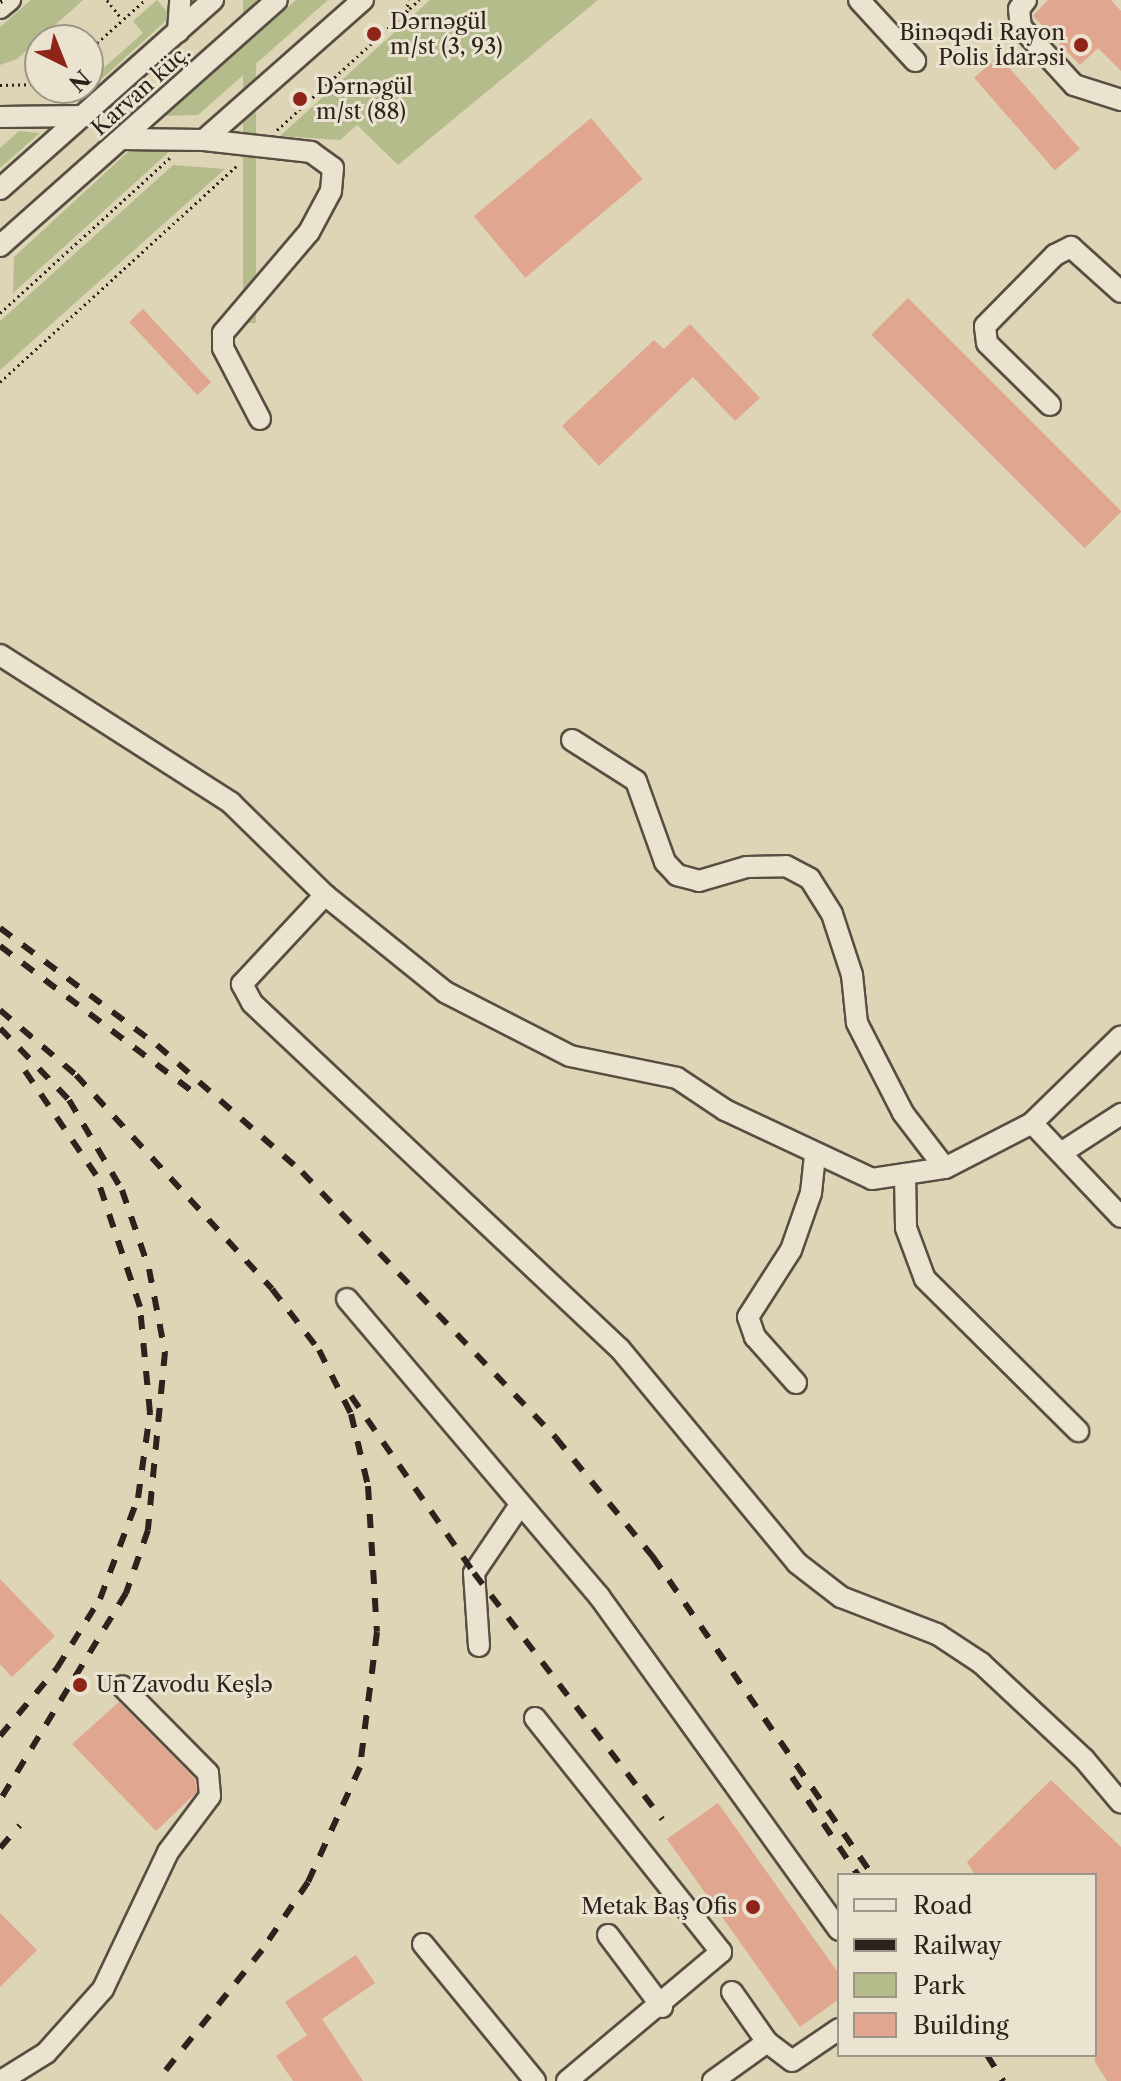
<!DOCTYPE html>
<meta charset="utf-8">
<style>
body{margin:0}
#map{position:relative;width:1121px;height:2081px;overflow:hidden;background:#ded4b6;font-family:"Libre Caslon Text",serif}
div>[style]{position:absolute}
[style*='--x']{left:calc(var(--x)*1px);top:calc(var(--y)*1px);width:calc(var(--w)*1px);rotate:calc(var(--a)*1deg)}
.green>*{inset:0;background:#b4bc8c;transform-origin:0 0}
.building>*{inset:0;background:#e0a690;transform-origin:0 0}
.path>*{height:3px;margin-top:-1.5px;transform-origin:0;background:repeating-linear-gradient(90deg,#2d221c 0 2px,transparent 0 6px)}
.roads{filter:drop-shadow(2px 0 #594e42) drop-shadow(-2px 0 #594e42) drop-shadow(0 2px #594e42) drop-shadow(0 -2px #594e42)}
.minor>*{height:20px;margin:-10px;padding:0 10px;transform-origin:10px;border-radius:10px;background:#eae3d0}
.rail>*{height:6px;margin-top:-3px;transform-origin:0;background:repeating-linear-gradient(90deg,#2d221c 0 14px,transparent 0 28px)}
.dots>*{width:22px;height:22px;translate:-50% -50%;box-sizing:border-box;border:4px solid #eae3d0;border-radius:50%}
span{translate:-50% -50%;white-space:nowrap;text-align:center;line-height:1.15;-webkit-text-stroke:6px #eae3d0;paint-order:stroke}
.poi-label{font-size:22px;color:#2d221c}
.left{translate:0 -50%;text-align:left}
.right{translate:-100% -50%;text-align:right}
.street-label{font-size:22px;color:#2d221c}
.legend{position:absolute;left:837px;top:1873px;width:260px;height:184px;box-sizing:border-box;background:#eae3d0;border:2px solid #9e9688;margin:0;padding:10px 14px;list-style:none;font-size:24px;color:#2d221c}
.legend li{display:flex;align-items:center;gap:16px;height:40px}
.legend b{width:40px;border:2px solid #9e9688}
.north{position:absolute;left:24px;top:24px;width:80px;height:80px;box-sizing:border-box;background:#eae3d0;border:2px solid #9e9688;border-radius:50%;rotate:137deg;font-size:22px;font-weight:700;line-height:32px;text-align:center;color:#2d221c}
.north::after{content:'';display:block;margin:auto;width:28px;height:36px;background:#8f2418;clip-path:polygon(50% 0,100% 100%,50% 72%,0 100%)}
</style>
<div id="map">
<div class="green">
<i style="clip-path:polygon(31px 0,83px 0,17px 59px,0 65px,0 27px)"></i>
<i style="clip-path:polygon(157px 0,171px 16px,82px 97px,71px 97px,143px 33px,133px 21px)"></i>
<i style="left:243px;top:0;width:13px;height:323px"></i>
<i style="clip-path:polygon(296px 0,328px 0,198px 115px,163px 116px)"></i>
<i style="clip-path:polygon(430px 0,598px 0,398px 165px,357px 125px,340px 140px,280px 136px)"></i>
<i style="clip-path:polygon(19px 131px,40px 133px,0 168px,0 148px)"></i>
<i style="clip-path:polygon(131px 149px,170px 151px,13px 293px,14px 257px)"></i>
<i style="clip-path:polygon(173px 165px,225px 169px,0 370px,0 321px)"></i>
</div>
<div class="building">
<i style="clip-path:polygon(1048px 0,1111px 0,1121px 11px,1121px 71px,1098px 48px,1080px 65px,1033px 16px)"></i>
<i style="left:999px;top:56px;width:123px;height:33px;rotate:49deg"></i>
<i style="left:591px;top:118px;width:80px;height:153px;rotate:50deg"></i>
<i style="left:908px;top:298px;width:302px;height:52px;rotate:45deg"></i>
<i style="left:143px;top:309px;width:100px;height:19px;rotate:47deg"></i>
<i style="clip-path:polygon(690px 324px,760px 398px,735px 421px,693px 377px,599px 466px,562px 426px,654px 340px,664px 349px)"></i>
<i style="clip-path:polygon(0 1579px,55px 1636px,12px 1677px,0 1664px)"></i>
<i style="clip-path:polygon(119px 1702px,195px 1779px,197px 1792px,156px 1831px,72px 1744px)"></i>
<i style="clip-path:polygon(1051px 1780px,1121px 1847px,1121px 2081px,1107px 2081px,1095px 2062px,1095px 1875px,975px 1875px,967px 1862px)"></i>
<i style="clip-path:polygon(718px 1803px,839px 1974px,839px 1999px,800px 2027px,667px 1839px)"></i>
<i style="clip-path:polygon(0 1913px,37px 1950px,0 1987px)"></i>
<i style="clip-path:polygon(356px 1955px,375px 1983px,322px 2019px,363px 2081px,293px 2081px,276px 2056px,307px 2035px,285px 2002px)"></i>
</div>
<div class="path">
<i style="--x:107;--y:0;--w:24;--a:52"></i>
<i style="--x:407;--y:12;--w:12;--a:-85"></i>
<i style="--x:88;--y:51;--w:76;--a:-41.8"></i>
<i style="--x:0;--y:85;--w:40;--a:-1.4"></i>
<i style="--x:277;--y:130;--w:193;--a:-42.5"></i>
<i style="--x:0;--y:313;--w:230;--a:-42.4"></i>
<i style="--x:0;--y:382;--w:323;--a:-42.4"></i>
</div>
<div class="roads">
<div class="minor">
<i style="--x:859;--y:0;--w:83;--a:47.4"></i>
<i style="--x:1026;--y:0;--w:11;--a:128"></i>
<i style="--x:1019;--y:9;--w:18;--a:84"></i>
<i style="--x:1021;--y:27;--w:79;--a:47.6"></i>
<i style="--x:1074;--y:85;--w:49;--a:17.7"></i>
<i style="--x:0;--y:8;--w:13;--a:-39"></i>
<i style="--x:178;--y:32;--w:32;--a:-86"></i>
<i style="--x:0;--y:117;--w:84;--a:-0.7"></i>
<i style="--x:122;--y:139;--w:82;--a:0.7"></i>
<i style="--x:204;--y:140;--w:212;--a:-41.4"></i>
<i style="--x:204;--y:140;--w:108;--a:6.4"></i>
<i style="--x:311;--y:152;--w:27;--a:36"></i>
<i style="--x:333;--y:168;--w:23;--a:95"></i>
<i style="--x:331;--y:191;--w:47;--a:118.2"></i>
<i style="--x:309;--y:232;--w:133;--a:130.4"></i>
<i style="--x:223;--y:333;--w:15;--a:90"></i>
<i style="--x:223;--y:348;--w:80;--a:62.5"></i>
<i style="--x:0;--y:189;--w:285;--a:-41.6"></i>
<i style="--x:0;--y:246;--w:370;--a:-41.6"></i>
<i style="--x:1050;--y:405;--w:88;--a:-135.5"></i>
<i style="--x:987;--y:343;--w:17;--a:-97"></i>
<i style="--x:985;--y:326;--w:100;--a:-45.4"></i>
<i style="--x:1055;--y:255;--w:18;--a:-27"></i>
<i style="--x:1071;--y:247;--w:67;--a:42"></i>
<i style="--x:0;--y:655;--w:274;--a:32.6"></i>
<i style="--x:231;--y:803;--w:132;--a:44.4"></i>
<i style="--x:325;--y:895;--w:154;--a:38.9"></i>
<i style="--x:445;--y:992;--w:140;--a:27.1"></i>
<i style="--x:570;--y:1056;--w:109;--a:11.6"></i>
<i style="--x:677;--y:1078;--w:58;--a:33.7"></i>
<i style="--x:725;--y:1110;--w:162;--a:25.1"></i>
<i style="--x:872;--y:1179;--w:74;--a:-8.6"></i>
<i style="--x:945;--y:1168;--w:98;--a:-27.3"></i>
<i style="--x:1032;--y:1123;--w:124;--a:-44.3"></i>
<i style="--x:572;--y:740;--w:76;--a:32.6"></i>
<i style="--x:636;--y:781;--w:86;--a:70.3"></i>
<i style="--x:665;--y:862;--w:18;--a:47"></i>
<i style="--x:677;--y:875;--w:23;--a:15"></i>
<i style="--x:699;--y:881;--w:50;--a:-16.3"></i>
<i style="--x:747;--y:867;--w:39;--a:-1"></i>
<i style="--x:786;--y:866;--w:27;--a:28"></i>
<i style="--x:810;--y:879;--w:41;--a:57.8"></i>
<i style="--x:832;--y:914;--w:64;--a:71.8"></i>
<i style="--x:852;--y:975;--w:48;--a:84.1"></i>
<i style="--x:857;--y:1023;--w:101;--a:62.9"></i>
<i style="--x:903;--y:1113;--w:69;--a:52.6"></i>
<i style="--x:325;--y:895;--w:122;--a:133"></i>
<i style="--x:242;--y:984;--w:21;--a:62"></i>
<i style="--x:252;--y:1003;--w:505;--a:43.24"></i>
<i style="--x:620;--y:1349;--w:278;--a:50.4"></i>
<i style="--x:797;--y:1563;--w:56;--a:37.7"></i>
<i style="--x:841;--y:1597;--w:103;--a:21.1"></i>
<i style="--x:937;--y:1634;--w:53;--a:33.4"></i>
<i style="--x:981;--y:1663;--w:141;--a:43"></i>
<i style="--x:1084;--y:1759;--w:57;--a:49.9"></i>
<i style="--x:1032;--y:1123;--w:129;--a:46.6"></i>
<i style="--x:1061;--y:1153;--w:72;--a:-33"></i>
<i style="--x:905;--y:1174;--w:54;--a:88.9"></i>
<i style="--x:906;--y:1228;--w:54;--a:69.6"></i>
<i style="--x:925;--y:1279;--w:216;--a:44.8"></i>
<i style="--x:347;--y:1299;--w:390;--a:49.7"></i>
<i style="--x:599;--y:1596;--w:411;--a:54.3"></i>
<i style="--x:796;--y:1383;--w:62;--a:-131.7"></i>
<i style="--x:755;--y:1337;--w:21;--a:-109"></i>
<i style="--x:748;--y:1317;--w:80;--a:-57.3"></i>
<i style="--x:791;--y:1250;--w:60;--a:-70.7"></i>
<i style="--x:811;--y:1193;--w:38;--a:-84"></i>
<i style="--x:479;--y:1646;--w:73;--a:-93.9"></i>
<i style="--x:474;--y:1573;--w:78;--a:-55.9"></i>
<i style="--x:535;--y:1718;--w:299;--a:51.5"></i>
<i style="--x:721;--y:1952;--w:201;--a:140"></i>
<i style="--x:608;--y:1935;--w:90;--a:53.1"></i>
<i style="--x:423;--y:1944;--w:177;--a:50.7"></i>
<i style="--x:732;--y:1992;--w:61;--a:55"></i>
<i style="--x:1;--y:2081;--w:53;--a:-31.9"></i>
<i style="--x:46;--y:2053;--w:86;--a:-48.3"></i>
<i style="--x:103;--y:1989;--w:152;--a:-64.6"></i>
<i style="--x:168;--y:1852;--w:70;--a:-53.1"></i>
<i style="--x:210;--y:1796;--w:23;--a:-95"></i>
<i style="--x:208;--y:1773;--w:122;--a:-134.7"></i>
<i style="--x:713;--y:2081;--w:67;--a:-35.8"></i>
<i style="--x:767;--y:2042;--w:31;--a:37"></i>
<i style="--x:792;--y:2061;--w:57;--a:-34.2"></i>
</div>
</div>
<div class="rail">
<i style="--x:0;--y:1;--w:2;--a:-27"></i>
<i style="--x:0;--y:928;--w:196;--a:36.7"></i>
<i style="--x:157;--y:1045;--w:193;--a:41.2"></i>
<i style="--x:302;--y:1172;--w:368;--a:46.3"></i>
<i style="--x:556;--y:1438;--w:154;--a:50.8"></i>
<i style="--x:653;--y:1557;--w:386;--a:55.4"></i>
<i style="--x:0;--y:946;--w:252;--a:37.1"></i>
<i style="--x:0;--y:1010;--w:100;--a:40.5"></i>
<i style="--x:76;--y:1075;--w:290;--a:47.5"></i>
<i style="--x:272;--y:1289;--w:77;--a:52.4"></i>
<i style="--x:319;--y:1350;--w:72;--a:63.4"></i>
<i style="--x:351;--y:1414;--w:74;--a:76.7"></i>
<i style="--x:368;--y:1486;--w:146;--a:86.5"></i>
<i style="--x:377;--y:1632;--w:136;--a:97.2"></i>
<i style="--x:360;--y:1767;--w:126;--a:114.3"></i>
<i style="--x:308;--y:1882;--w:82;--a:124.1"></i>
<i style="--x:262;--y:1950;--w:168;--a:128.7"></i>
<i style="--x:0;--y:1028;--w:100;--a:46.2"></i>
<i style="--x:69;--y:1100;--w:104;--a:59.5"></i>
<i style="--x:122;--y:1190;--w:83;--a:71.1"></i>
<i style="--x:149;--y:1269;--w:85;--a:79.1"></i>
<i style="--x:165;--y:1352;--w:179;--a:95.5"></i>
<i style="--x:148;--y:1530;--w:67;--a:109.2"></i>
<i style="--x:126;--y:1593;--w:242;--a:121.3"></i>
<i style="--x:351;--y:1396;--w:216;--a:55.2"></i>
<i style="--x:474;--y:1573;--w:310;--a:52.6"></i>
<i style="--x:0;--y:1736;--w:89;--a:-50"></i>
<i style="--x:57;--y:1668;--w:81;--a:-58.1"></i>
<i style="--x:100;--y:1599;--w:108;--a:-69.4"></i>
<i style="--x:138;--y:1498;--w:86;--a:-82"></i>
<i style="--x:150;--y:1413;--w:106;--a:-95.4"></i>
<i style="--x:140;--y:1307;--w:139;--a:-108.4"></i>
<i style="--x:96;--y:1175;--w:133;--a:-124.3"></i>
<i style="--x:792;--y:1777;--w:118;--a:56"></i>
<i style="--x:0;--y:1848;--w:30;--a:-49"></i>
<i style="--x:987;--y:2055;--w:31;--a:58"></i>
</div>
<div class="dots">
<i style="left:374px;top:34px;background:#8f2418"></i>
<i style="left:1081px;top:45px;background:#8f2418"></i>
<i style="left:300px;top:99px;background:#8f2418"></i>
<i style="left:80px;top:1685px;background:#8f2418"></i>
<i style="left:753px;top:1907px;background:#8f2418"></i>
</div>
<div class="poi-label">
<span class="left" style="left:390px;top:34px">Dərnəgül<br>m/st (3, 93)</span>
<span class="right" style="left:1065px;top:45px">Binəqədi Rayon<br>Polis İdarəsi</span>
<span class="left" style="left:316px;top:99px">Dərnəgül<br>m/st (88)</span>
<span class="left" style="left:96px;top:1685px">Un Zavodu Keşlə</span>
<span class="right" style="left:737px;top:1907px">Metak Baş Ofis</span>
</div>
<div class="street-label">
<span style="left:141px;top:90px;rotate:-42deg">Karvan küç.</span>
</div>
<ul class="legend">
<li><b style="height:10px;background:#eae3d0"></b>Road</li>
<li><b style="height:10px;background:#2d221c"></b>Railway</li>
<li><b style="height:22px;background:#b4bc8c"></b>Park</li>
<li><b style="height:22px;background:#e0a690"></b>Building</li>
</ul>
<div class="north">N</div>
</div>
